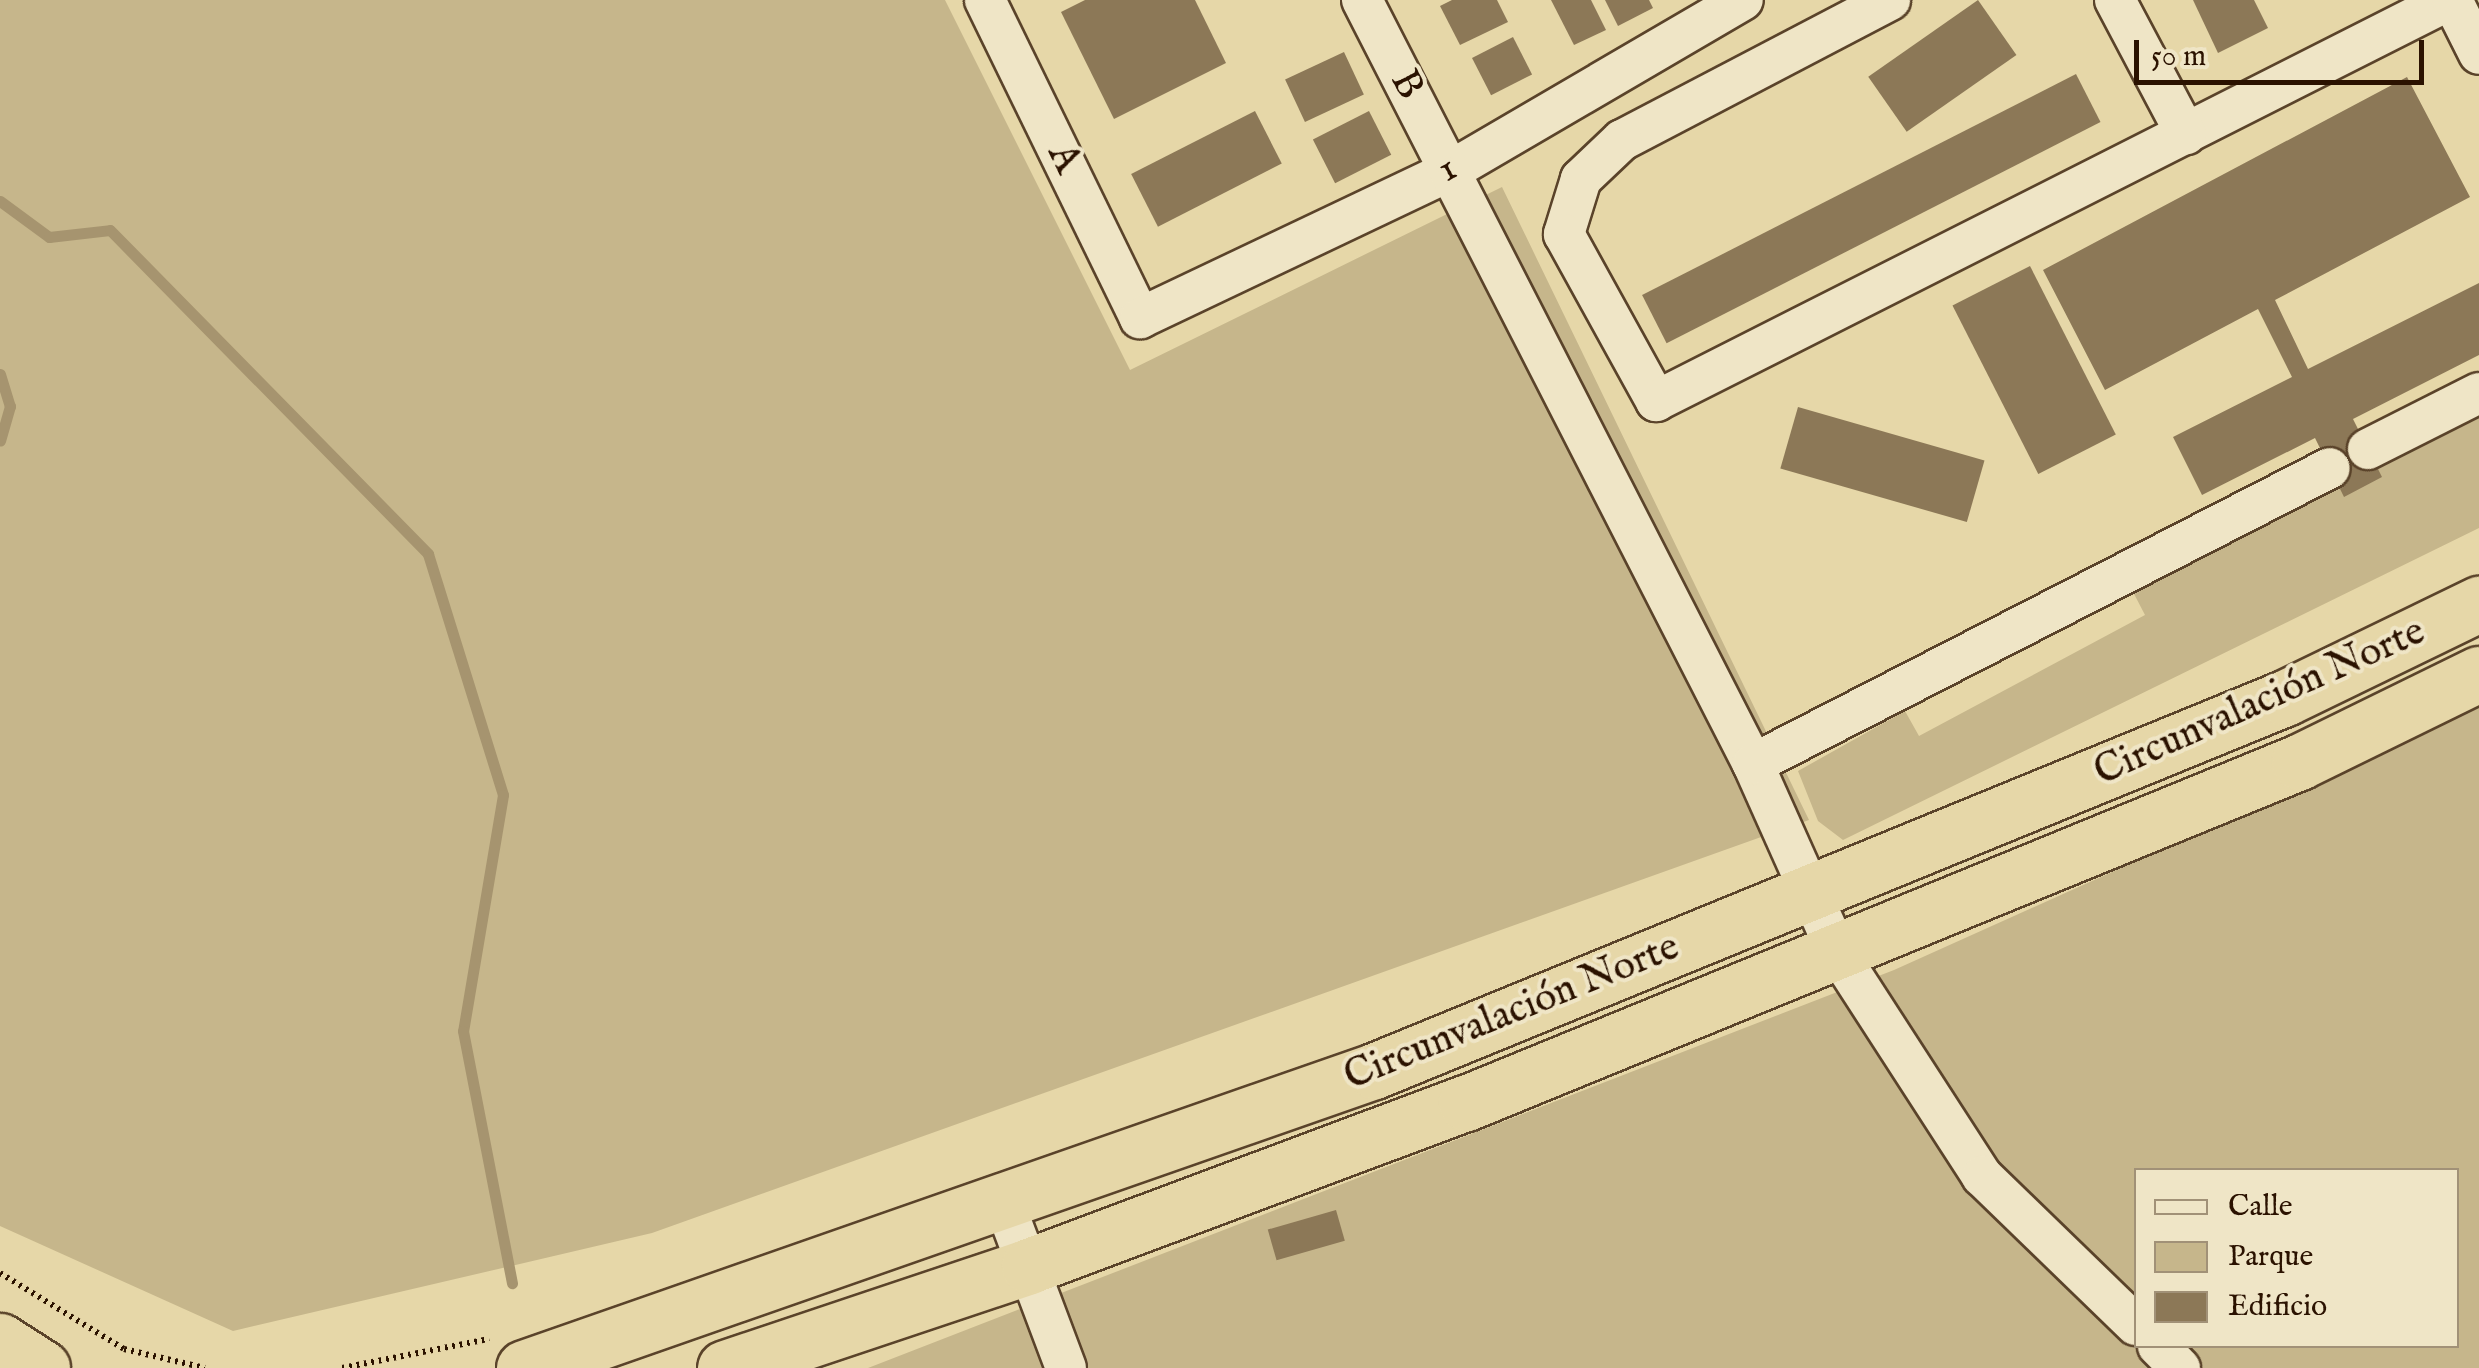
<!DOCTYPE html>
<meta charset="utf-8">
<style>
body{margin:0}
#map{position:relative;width:2479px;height:1368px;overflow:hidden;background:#e6d7a8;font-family:"IM FELL English",serif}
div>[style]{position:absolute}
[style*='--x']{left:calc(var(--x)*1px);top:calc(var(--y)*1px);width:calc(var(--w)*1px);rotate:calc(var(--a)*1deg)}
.green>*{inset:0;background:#c6b68b}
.stream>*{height:11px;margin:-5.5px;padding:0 5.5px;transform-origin:5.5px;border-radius:5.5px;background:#a6946f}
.building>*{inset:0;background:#8c7857;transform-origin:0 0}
.path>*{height:6px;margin-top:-3px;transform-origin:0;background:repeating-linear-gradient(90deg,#2b1200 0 2.5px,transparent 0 7.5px)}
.roads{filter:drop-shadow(2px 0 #5a432a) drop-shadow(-2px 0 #5a432a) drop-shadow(0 2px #5a432a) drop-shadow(0 -2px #5a432a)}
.minor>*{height:40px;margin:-20px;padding:0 20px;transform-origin:20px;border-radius:20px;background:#efe5c6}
.highway>*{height:55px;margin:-27.5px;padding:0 27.5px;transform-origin:27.5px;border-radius:27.5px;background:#e6d7a8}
span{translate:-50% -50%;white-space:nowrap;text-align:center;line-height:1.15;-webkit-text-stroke:8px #efe5c6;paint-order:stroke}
.street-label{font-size:40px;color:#2b1200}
.legend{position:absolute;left:2134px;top:1168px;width:325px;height:180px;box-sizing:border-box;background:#efe5c6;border:2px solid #a19177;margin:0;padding:12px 18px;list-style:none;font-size:30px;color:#2b1200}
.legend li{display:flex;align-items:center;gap:20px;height:50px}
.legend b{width:50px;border:2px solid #a19177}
.scale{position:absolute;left:2134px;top:40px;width:290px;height:45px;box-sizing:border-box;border:5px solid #2b1200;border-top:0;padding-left:12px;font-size:30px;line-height:35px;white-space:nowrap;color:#2b1200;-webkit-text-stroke:8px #efe5c6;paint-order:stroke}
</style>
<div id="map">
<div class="green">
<i style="clip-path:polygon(0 0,945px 0,1130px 370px,1502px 187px,1809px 820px,652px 1233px,233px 1331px,0 1226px)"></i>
<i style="clip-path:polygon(2479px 412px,2479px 528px,1843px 840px,1818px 821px,1798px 771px,1905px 711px,1919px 736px,2145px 615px,2132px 590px)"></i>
<i style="clip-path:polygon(evenodd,2479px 707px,2479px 1368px,868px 1368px,1894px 970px,2479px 707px,2136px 1170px,2456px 1170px,2456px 1346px,2136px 1346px,2136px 1170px)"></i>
</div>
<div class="stream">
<i style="--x:0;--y:201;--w:61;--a:36.3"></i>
<i style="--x:49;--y:237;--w:61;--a:-6.5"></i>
<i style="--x:110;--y:230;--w:454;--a:45.5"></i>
<i style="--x:428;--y:554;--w:252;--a:72.7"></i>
<i style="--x:503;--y:795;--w:239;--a:99.6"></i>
<i style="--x:463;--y:1031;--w:257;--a:79"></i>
<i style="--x:0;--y:374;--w:34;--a:73"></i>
<i style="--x:10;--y:406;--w:36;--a:106"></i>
</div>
<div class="building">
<i style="clip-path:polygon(1085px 0,1195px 0,1226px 63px,1114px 119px,1061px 12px)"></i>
<i style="clip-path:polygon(1452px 0,1497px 0,1508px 22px,1460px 45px,1440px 6px)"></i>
<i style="clip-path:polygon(1551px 0,1591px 0,1606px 30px,1574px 45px)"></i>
<i style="clip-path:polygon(1605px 0,1649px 0,1653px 8px,1618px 26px)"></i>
<i style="left:1978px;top:0;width:67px;height:134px;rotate:55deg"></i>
<i style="clip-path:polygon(2193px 0,2254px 0,2268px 28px,2218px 53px)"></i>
<i style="left:1513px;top:37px;width:42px;height:46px;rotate:63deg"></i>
<i style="left:1344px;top:52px;width:47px;height:65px;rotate:65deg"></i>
<i style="left:2076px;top:74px;width:54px;height:487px;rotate:63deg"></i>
<i style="clip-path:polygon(2407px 77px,2470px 197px,2275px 300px,2308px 369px,2479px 283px,2479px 355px,2353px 419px,2382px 477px,2344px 497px,2315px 438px,2202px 495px,2173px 437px,2292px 377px,2258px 309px,2105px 390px,2043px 270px)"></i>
<i style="left:1255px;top:111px;width:59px;height:139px;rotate:63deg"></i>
<i style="left:1369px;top:111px;width:49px;height:63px;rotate:63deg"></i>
<i style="left:2030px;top:266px;width:189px;height:87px;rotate:63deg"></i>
<i style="left:1798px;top:407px;width:194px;height:64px;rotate:16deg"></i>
<i style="left:1336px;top:1210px;width:32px;height:71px;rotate:74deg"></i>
</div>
<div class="path">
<i style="--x:0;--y:1273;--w:145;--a:31.5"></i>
<i style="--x:124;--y:1349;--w:83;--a:13.2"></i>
<i style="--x:342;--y:1368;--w:150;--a:-11.2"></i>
</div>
<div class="roads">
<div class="minor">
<i style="--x:985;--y:0;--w:354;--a:64"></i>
<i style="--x:1140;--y:318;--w:343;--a:-25.4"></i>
<i style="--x:1450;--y:171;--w:339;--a:-30.3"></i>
<i style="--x:1362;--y:0;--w:858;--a:62.9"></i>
<i style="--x:1753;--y:764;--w:206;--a:65.9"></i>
<i style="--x:1837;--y:952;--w:267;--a:57.1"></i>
<i style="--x:1982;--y:1176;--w:214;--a:44.1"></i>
<i style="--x:1890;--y:0;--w:302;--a:152.4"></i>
<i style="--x:1622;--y:140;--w:57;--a:136.4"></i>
<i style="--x:1581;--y:179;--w:58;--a:107.2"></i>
<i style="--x:1564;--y:234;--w:191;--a:61.1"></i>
<i style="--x:1656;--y:401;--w:889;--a:-26.82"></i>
<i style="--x:2115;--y:0;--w:152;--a:62.1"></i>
<i style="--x:2452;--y:0;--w:60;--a:63.4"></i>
<i style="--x:2368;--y:449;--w:124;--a:-26.8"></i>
<i style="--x:1753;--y:764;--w:648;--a:-27.16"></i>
<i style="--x:1004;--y:1203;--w:176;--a:69.4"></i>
<i style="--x:2158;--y:1346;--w:31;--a:45"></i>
</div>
<div class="highway">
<i style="--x:0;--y:1341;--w:50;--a:32.7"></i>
<i style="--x:524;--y:1368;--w:900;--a:-19.26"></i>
<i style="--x:1374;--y:1071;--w:984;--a:-22.27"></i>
<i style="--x:2285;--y:698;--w:216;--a:-25.9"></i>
<i style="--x:725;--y:1368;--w:321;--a:-18.5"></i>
<i style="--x:1029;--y:1266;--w:466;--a:-20.5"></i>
<i style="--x:1466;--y:1103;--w:900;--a:-22.26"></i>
<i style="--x:2299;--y:762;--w:200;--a:-26.1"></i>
</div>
</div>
<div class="street-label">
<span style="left:1406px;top:85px;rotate:63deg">B</span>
<span style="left:1063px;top:159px;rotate:64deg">A</span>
<span style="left:1448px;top:170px;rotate:-28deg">1</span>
<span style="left:2260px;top:703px;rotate:-24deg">Circunvalación Norte</span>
<span style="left:1512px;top:1013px;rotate:-22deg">Circunvalación Norte</span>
</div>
<ul class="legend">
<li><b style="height:12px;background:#efe5c6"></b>Calle</li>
<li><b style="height:28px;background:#c6b68b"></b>Parque</li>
<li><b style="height:28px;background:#8c7857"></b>Edificio</li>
</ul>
<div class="scale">50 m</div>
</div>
